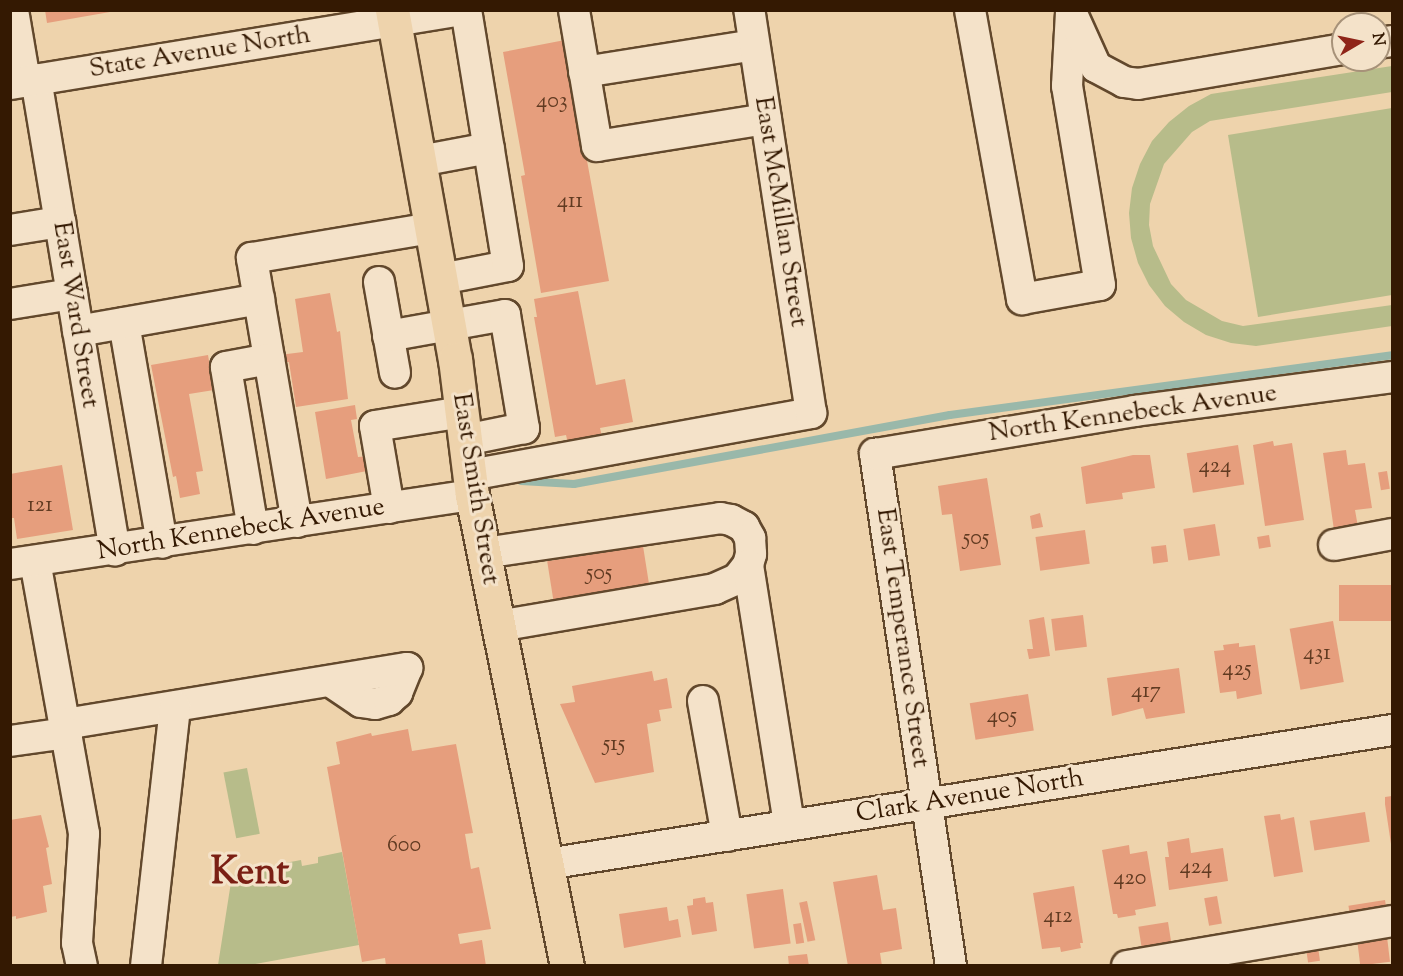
<!DOCTYPE html>
<style>
body{margin:0}
#map{position:relative;width:1403px;height:976px;overflow:hidden;background:#eed3ac;font-family:"Sorts Mill Goudy",serif}
div>[style]{position:absolute}
[style*='--x']{left:calc(var(--x)*1px);top:calc(var(--y)*1px);width:calc(var(--w)*1px);rotate:calc(var(--a)*1deg)}
.green>*{inset:0;background:#b7bc8a;transform-origin:0 0}
.stream>*{height:8px;margin:-4px;padding:0 4px;transform-origin:4px;border-radius:4px;background:#99b8aa}
.building>*{inset:0;background:#e69e7d;transform-origin:0 0}
.roads{filter:drop-shadow(2px 0 #62482c) drop-shadow(-2px 0 #62482c) drop-shadow(0 2px #62482c) drop-shadow(0 -2px #62482c)}
.minor>*{height:30px;margin:-15px;padding:0 15px;transform-origin:15px;border-radius:15px;background:#f4e2c9}
.major>*{height:33px;margin:-16.5px;padding:0 16.5px;transform-origin:16.5px;border-radius:16.5px;background:#eed3ac}
span{translate:-50% -50%;white-space:nowrap;text-align:center;line-height:1.15;-webkit-text-stroke:6px #f4e2c9;paint-order:stroke}
.number-label{font-size:22px;color:#603a21}
.number-label span{-webkit-text-stroke-width:0}
.street-label{font-size:26px;color:#341902}
.town-label{font-size:38px;color:#7a1f14;font-weight:700}
.frame{position:absolute;inset:0;border:12px solid #341902;pointer-events:none}
.north{position:absolute;left:1331px;top:12px;width:60px;height:60px;box-sizing:border-box;background:#f4e2c9;border:2px solid #a79279;border-radius:50%;rotate:81deg;font-size:16px;font-weight:700;line-height:24px;text-align:center;color:#341902}
.north::after{content:'';display:block;margin:auto;width:21px;height:27px;background:#8f2418;clip-path:polygon(50% 0,100% 100%,50% 72%,0 100%)}
</style>
<div id="map">
<div class="green">
<i style="clip-path:polygon(1392px 66px,1392px 92px,1210px 121px,1192px 132px,1164px 164px,1150px 204px,1149px 225px,1153px 246px,1171px 284px,1186px 300px,1222px 321px,1243px 326px,1392px 305px,1392px 326px,1256px 346px,1231px 343px,1206px 335px,1184px 322px,1165px 306px,1149px 285px,1138px 263px,1131px 238px,1129px 213px,1132px 188px,1140px 164px,1152px 141px,1169px 122px,1189px 106px,1211px 94px)"></i>
<i style="clip-path:polygon(1392px 108px,1392px 295px,1258px 317px,1228px 135px)"></i>
<i style="left:247px;top:768px;width:67px;height:24px;rotate:79deg"></i>
<i style="clip-path:polygon(342px 852px,359px 945px,250px 965px,218px 965px,231px 882px,236px 872px,301px 860px,302px 866px,318px 863px,318px 857px)"></i>
</div>
<div class="stream">
<i style="--x:521;--y:481;--w:53;--a:3.2"></i>
<i style="--x:574;--y:484;--w:382;--a:-10.4"></i>
<i style="--x:950;--y:415;--w:446;--a:-7.7"></i>
</div>
<div class="building">
<i style="clip-path:polygon(45px 10px,110px 10px,110px 12px,47px 23px)"></i>
<i style="clip-path:polygon(565px 40px,609px 281px,541px 293px,521px 176px,525px 175px,503px 52px)"></i>
<i style="clip-path:polygon(578px 291px,596px 385px,625px 379px,633px 422px,600px 428px,603px 441px,569px 448px,566px 435px,555px 437px,534px 317px,537px 317px,534px 299px)"></i>
<i style="clip-path:polygon(330px 293px,337px 332px,340px 331px,348px 399px,296px 407px,289px 362px,281px 363px,279px 355px,303px 352px,295px 299px)"></i>
<i style="clip-path:polygon(208px 355px,214px 390px,189px 394px,203px 471px,196px 472px,200px 494px,180px 498px,176px 476px,173px 477px,151px 365px)"></i>
<i style="clip-path:polygon(355px 405px,357px 419px,351px 420px,358px 457px,369px 456px,372px 470px,326px 479px,315px 412px)"></i>
<i style="clip-path:polygon(1273px 441px,1274px 446px,1292px 443px,1304px 520px,1265px 526px,1253px 445px)"></i>
<i style="left:1238px;top:445px;width:40px;height:52px;rotate:81deg"></i>
<i style="clip-path:polygon(1346px 450px,1348px 465px,1365px 463px,1372px 508px,1355px 510px,1358px 527px,1334px 530px,1323px 453px)"></i>
<i style="clip-path:polygon(1133px 455px,1150px 455px,1155px 488px,1122px 493px,1123px 499px,1086px 504px,1081px 467px)"></i>
<i style="clip-path:polygon(62px 465px,73px 530px,17px 539px,14px 518px,10px 518px,10px 474px)"></i>
<i style="left:1387px;top:471px;width:18px;height:9px;rotate:81deg"></i>
<i style="clip-path:polygon(987px 478px,1001px 565px,960px 571px,952px 514px,942px 515px,938px 486px)"></i>
<i style="clip-path:polygon(1040px 513px,1043px 527px,1032px 529px,1030px 516px)"></i>
<i style="left:1215px;top:524px;width:32px;height:32px;rotate:81deg"></i>
<i style="left:1085px;top:530px;width:34px;height:50px;rotate:82deg"></i>
<i style="left:1269px;top:535px;width:12px;height:12px;rotate:81deg"></i>
<i style="left:1166px;top:545px;width:17px;height:15px;rotate:83deg"></i>
<i style="left:643px;top:546px;width:45px;height:97px;rotate:81deg"></i>
<i style="left:1392px;top:585px;width:36px;height:53px;rotate:90deg"></i>
<i style="left:1083px;top:615px;width:32px;height:32px;rotate:83deg"></i>
<i style="clip-path:polygon(1044px 617px,1050px 656px,1029px 659px,1027px 649px,1033px 649px,1029px 620px)"></i>
<i style="left:1333px;top:621px;width:62px;height:44px;rotate:80deg"></i>
<i style="clip-path:polygon(1239px 643px,1239px 647px,1255px 645px,1262px 694px,1237px 699px,1236px 691px,1220px 693px,1214px 651px,1224px 650px,1223px 645px)"></i>
<i style="clip-path:polygon(1179px 668px,1185px 713px,1146px 719px,1143px 708px,1112px 716px,1107px 678px)"></i>
<i style="clip-path:polygon(652px 671px,654px 681px,667px 678px,672px 708px,659px 710px,661px 721px,647px 724px,654px 772px,595px 783px,560px 704px,575px 702px,572px 686px)"></i>
<i style="left:1028px;top:694px;width:37px;height:59px;rotate:81deg"></i>
<i style="clip-path:polygon(408px 729px,412px 751px,456px 744px,473px 833px,465px 834px,471px 869px,479px 867px,491px 929px,458px 934px,460px 944px,482px 940px,486px 966px,386px 966px,385px 958px,362px 962px,327px 767px,340px 764px,336px 742px,371px 733px,372px 736px)"></i>
<i style="clip-path:polygon(1392px 796px,1392px 843px,1391px 844px,1385px 804px,1385px 797px)"></i>
<i style="left:1365px;top:812px;width:30px;height:56px;rotate:81deg"></i>
<i style="clip-path:polygon(1280px 814px,1281px 820px,1294px 817px,1303px 872px,1274px 877px,1264px 816px)"></i>
<i style="clip-path:polygon(41px 815px,49px 847px,46px 848px,52px 884px,43px 886px,47px 912px,16px 919px,16px 916px,10px 917px,10px 820px)"></i>
<i style="clip-path:polygon(1189px 838px,1191px 853px,1223px 848px,1228px 881px,1169px 890px,1165px 857px,1169px 857px,1167px 842px)"></i>
<i style="clip-path:polygon(1129px 845px,1130px 854px,1147px 851px,1156px 906px,1135px 910px,1136px 915px,1118px 918px,1117px 914px,1113px 914px,1102px 850px)"></i>
<i style="clip-path:polygon(877px 875px,883px 910px,896px 908px,902px 949px,880px 953px,882px 966px,848px 966px,833px 882px)"></i>
<i style="clip-path:polygon(1074px 886px,1083px 943px,1080px 943px,1081px 948px,1061px 952px,1060px 947px,1042px 949px,1033px 893px)"></i>
<i style="left:783px;top:889px;width:55px;height:37px;rotate:82deg"></i>
<i style="left:1217px;top:896px;width:28px;height:13px;rotate:80deg"></i>
<i style="clip-path:polygon(705px 897px,706px 903px,713px 902px,717px 931px,692px 935px,687px 906px,693px 905px,693px 899px)"></i>
<i style="left:1385px;top:900px;width:13px;height:37px;rotate:81deg"></i>
<i style="left:807px;top:901px;width:40px;height:8px;rotate:78deg"></i>
<i style="clip-path:polygon(667px 907px,669px 921px,678px 919px,681px 937px,624px 948px,619px 914px)"></i>
<i style="left:1168px;top:922px;width:26px;height:30px;rotate:81deg"></i>
<i style="left:801px;top:923px;width:20px;height:8px;rotate:81deg"></i>
<i style="left:1387px;top:937px;width:25px;height:30px;rotate:83deg"></i>
<i style="left:1318px;top:947px;width:14px;height:12px;rotate:82deg"></i>
<i style="clip-path:polygon(807px 954px,809px 966px,789px 966px,788px 956px)"></i>
</div>
<div class="roads">
<div class="minor">
<i style="--x:13;--y:10;--w:72;--a:80.4"></i>
<i style="--x:574;--y:10;--w:138;--a:80.4"></i>
<i style="--x:597;--y:146;--w:171;--a:-9.1"></i>
<i style="--x:970;--y:10;--w:294;--a:79.8"></i>
<i style="--x:1022;--y:299;--w:79;--a:-10.2"></i>
<i style="--x:1100;--y:285;--w:202;--a:-99.4"></i>
<i style="--x:1067;--y:86;--w:74;--a:-86.9"></i>
<i style="--x:1073;--y:16;--w:56;--a:65.7"></i>
<i style="--x:1096;--y:67;--w:32;--a:28"></i>
<i style="--x:1124;--y:82;--w:14;--a:8"></i>
<i style="--x:1138;--y:84;--w:208;--a:-9.7"></i>
<i style="--x:1379;--y:43;--w:13;--a:-9"></i>
<i style="--x:584;--y:72;--w:172;--a:-9"></i>
<i style="--x:36;--y:79;--w:478;--a:80.5"></i>
<i style="--x:10;--y:84;--w:457;--a:-9.3"></i>
<i style="--x:420;--y:161;--w:70;--a:-10.7"></i>
<i style="--x:10;--y:230;--w:51;--a:-9.1"></i>
<i style="--x:441;--y:279;--w:68;--a:-11"></i>
<i style="--x:508;--y:266;--w:259;--a:-99.3"></i>
<i style="--x:379;--y:282;--w:92;--a:80"></i>
<i style="--x:10;--y:304;--w:63;--a:-9.2"></i>
<i style="--x:124;--y:323;--w:223;--a:80.2"></i>
<i style="--x:78;--y:331;--w:184;--a:-10"></i>
<i style="--x:388;--y:336;--w:119;--a:-10.2"></i>
<i style="--x:505;--y:315;--w:115;--a:80.5"></i>
<i style="--x:524;--y:428;--w:60;--a:168.5"></i>
<i style="--x:470;--y:475;--w:347;--a:-10.3"></i>
<i style="--x:811;--y:413;--w:408;--a:-98.7"></i>
<i style="--x:389;--y:508;--w:83;--a:-99.7"></i>
<i style="--x:375;--y:426;--w:88;--a:-9.1"></i>
<i style="--x:297;--y:522;--w:268;--a:-99.7"></i>
<i style="--x:252;--y:258;--w:182;--a:-9.5"></i>
<i style="--x:253;--y:529;--w:164;--a:-99.5"></i>
<i style="--x:226;--y:367;--w:44;--a:-10.5"></i>
<i style="--x:1334;--y:545;--w:59;--a:-10.7"></i>
<i style="--x:484;--y:553;--w:239;--a:-8.4"></i>
<i style="--x:720;--y:518;--w:11;--a:10"></i>
<i style="--x:731;--y:520;--w:15;--a:28"></i>
<i style="--x:744;--y:527;--w:13;--a:61"></i>
<i style="--x:750;--y:538;--w:16;--a:86"></i>
<i style="--x:751;--y:554;--w:11;--a:105"></i>
<i style="--x:748;--y:565;--w:18;--a:128"></i>
<i style="--x:737;--y:579;--w:24;--a:156"></i>
<i style="--x:715;--y:589;--w:219;--a:170.3"></i>
<i style="--x:35;--y:561;--w:277;--a:79.8"></i>
<i style="--x:84;--y:834;--w:109;--a:93.7"></i>
<i style="--x:77;--y:943;--w:24;--a:78"></i>
<i style="--x:10;--y:564;--w:467;--a:-8.5"></i>
<i style="--x:748;--y:565;--w:263;--a:81"></i>
<i style="--x:330;--y:681;--w:37;--a:34"></i>
<i style="--x:361;--y:702;--w:14;--a:8"></i>
<i style="--x:375;--y:704;--w:15;--a:-16"></i>
<i style="--x:389;--y:700;--w:11;--a:-41"></i>
<i style="--x:397;--y:693;--w:27;--a:-68"></i>
<i style="--x:703;--y:701;--w:137;--a:79.9"></i>
<i style="--x:65;--y:724;--w:347;--a:-9.3"></i>
<i style="--x:10;--y:741;--w:58;--a:-8"></i>
<i style="--x:547;--y:864;--w:856;--a:-9.01"></i>
<i style="--x:146;--y:966;--w:261;--a:-83.6"></i>
<i style="--x:951;--y:966;--w:518;--a:-98.44"></i>
<i style="--x:875;--y:454;--w:264;--a:-9.4"></i>
<i style="--x:1135;--y:411;--w:259;--a:-7.5"></i>
<i style="--x:1127;--y:966;--w:269;--a:-9.6"></i>
</div>
<div class="major">
<i style="--x:392;--y:10;--w:355;--a:79.8"></i>
<i style="--x:455;--y:359;--w:137;--a:82.9"></i>
<i style="--x:472;--y:495;--w:480;--a:78.6"></i>
</div>
</div>
<div class="number-label">
<span style="left:552px;top:103px">403</span>
<span style="left:570px;top:203px">411</span>
<span style="left:1215px;top:468px">424</span>
<span style="left:40px;top:507px">121</span>
<span style="left:976px;top:540px">505</span>
<span style="left:599px;top:575px">505</span>
<span style="left:1317px;top:655px">431</span>
<span style="left:1237px;top:671px">425</span>
<span style="left:1146px;top:693px">417</span>
<span style="left:1002px;top:718px">405</span>
<span style="left:614px;top:746px">515</span>
<span style="left:404px;top:847px">600</span>
<span style="left:1196px;top:869px">424</span>
<span style="left:1130px;top:880px">420</span>
<span style="left:1058px;top:918px">412</span>
</div>
<div class="street-label">
<span style="left:200px;top:53px;rotate:-9deg">State Avenue North</span>
<span style="left:780px;top:212px;rotate:81deg">East McMillan Street</span>
<span style="left:75px;top:315px;rotate:81deg">East Ward Street</span>
<span style="left:1133px;top:414px;rotate:-8deg">North Kennebeck Avenue</span>
<span style="left:475px;top:489px;rotate:81deg">East Smith Street</span>
<span style="left:241px;top:530px;rotate:-9deg">North Kennebeck Avenue</span>
<span style="left:902px;top:638px;rotate:82deg">East Temperance Street</span>
<span style="left:970px;top:797px;rotate:-9deg">Clark Avenue North</span>
</div>
<div class="town-label">
<span style="left:250px;top:875px">Kent</span>
</div>
<div class="frame"></div>
<div class="north">N</div>
</div>
